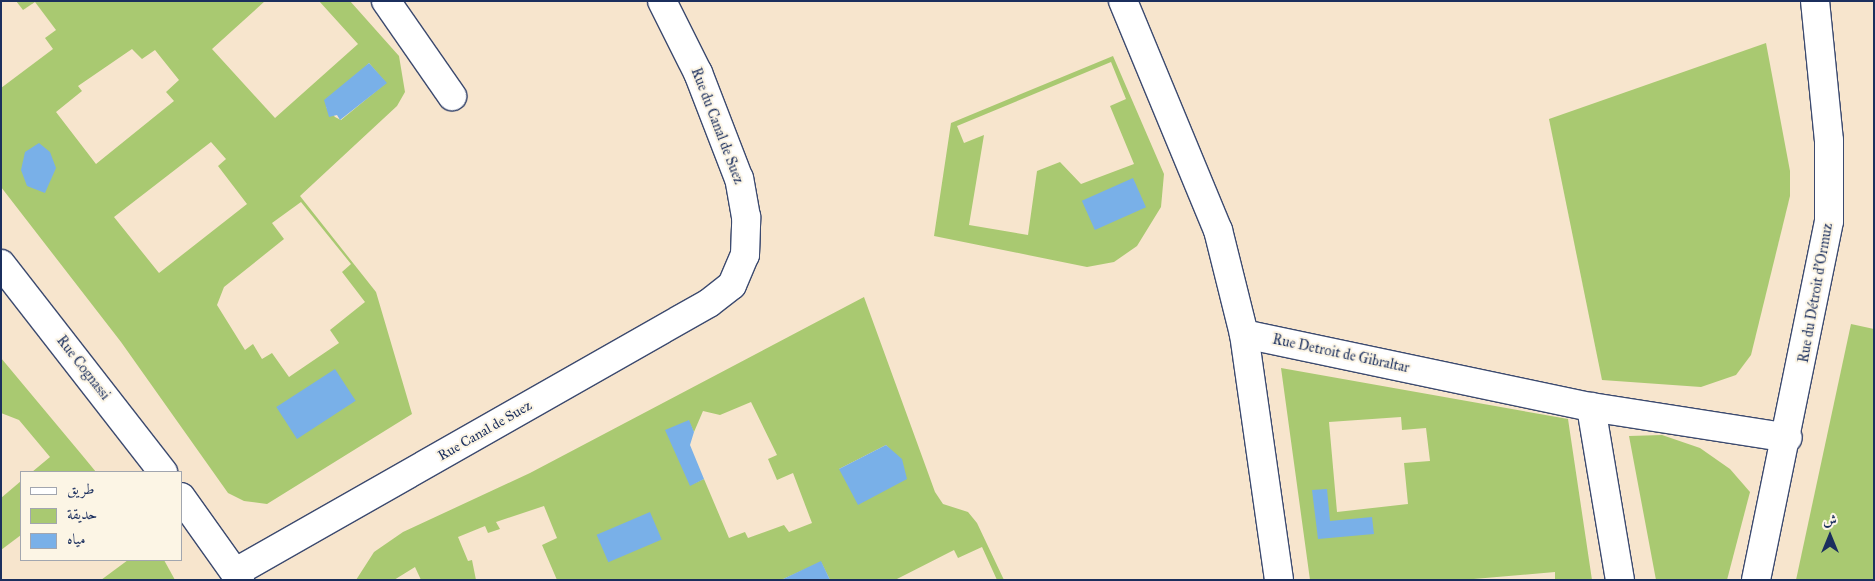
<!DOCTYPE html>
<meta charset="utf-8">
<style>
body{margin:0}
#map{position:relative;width:1875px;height:581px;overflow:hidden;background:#f7e5cd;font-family:"IM FELL Great Primer",Amiri,serif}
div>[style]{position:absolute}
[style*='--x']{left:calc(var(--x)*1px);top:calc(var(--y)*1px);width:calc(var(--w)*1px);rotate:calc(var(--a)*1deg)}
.green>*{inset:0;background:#a9c971}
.water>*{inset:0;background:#79b0e8;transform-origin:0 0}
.roads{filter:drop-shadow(1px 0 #3c4a6f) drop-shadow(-1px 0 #3c4a6f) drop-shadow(0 1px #3c4a6f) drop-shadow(0 -1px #3c4a6f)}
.minor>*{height:28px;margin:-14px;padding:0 14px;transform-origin:14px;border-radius:14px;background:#fff}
span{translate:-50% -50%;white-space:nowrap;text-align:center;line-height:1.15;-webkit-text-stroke:4px #fcf5e5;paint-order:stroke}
.street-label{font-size:14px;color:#1b2f5e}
.frame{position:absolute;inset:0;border:2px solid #1b2f5e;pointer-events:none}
.legend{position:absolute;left:20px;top:471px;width:162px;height:90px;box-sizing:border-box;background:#fcf5e5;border:1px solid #a2a6af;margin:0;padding:6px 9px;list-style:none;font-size:15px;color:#1b2f5e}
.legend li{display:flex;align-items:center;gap:10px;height:25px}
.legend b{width:25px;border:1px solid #a2a6af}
.north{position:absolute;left:1805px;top:511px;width:50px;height:50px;-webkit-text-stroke:4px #fcf5e5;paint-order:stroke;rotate:0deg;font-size:14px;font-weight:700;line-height:20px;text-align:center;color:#1b2f5e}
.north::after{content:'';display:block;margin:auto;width:18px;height:22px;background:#1b2f5e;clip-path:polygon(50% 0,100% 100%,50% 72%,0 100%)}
</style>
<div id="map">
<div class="green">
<i style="clip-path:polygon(evenodd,16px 1px,265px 1px,212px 49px,275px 118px,358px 44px,319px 1px,350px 1px,399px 56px,405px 92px,397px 106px,300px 196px,376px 292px,412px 414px,267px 504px,244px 501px,228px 493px,121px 342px,1px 187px,1px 88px,53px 49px,45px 38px,56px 30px,35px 2px,23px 10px,16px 1px,132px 49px,142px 59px,155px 50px,179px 80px,166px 92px,174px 101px,96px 164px,56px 112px,82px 91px,78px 86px,132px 49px,16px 1px,369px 63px,386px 83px,341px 120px,335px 117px,326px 107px,369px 63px,16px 1px,211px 142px,226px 159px,218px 166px,247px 204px,159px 273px,114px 217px,211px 142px,16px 1px,301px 202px,351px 264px,342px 272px,365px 302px,330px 330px,339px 343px,289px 377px,272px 353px,262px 359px,253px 344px,245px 350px,217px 305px,224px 287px,284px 239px,272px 223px,301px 202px)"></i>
<i style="clip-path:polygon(1766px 43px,1790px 171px,1790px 196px,1751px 355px,1736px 375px,1701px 387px,1602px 380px,1549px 119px)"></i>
<i style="clip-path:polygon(evenodd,1113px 56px,1164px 174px,1161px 207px,1137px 246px,1114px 262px,1087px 267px,934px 236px,951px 123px,1113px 56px,1111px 62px,1126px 99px,1110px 106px,1134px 164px,1081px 184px,1060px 162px,1037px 171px,1028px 235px,969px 225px,984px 135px,964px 143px,957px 126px,1111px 62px)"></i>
<i style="clip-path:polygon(evenodd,864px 297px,935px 492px,943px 504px,968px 512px,977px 523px,1004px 580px,997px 580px,982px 547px,958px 558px,954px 550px,895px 580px,830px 580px,821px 562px,781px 580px,557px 580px,542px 545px,557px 538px,544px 506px,496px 522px,500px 529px,488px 533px,485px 526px,458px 537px,468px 561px,472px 560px,476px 580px,421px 580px,415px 567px,394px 580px,356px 580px,374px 552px,403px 532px,530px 473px,864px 297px,751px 402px,777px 455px,768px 459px,777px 480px,793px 473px,812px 523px,789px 532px,784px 525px,748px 538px,745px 532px,729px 538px,704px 479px,690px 485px,688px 420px,694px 432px,703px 411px,720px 415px,751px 402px,864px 297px,886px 445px,903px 464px,903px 471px,839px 469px,886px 445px)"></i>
<i style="clip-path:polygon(1851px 324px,1874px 329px,1874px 580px,1796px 580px)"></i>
<i style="clip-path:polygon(1px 358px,82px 455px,96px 472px,32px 472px,50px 457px,19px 420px,1px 413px)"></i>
<i style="clip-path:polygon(evenodd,1281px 368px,1568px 419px,1592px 580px,1555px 580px,1555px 572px,1462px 580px,1310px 580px,1281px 368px,1401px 417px,1402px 430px,1426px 428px,1430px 461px,1404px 463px,1408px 504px,1337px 512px,1329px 422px,1401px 417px)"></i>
<i style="clip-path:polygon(1662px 435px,1700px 448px,1730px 469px,1750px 492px,1727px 580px,1656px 580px,1629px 436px)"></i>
<i style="clip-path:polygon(21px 481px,21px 535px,1px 550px,1px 498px)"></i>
<i style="clip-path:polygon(128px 560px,164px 560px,175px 580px,101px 580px)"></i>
</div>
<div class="water">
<i style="clip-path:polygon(369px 63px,387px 83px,340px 120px,337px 115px,329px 117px,324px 100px)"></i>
<i style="clip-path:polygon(39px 143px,50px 152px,56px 168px,45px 193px,27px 186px,21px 170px,25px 152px)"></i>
<i style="left:1133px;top:178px;width:32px;height:56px;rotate:66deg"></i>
<i style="left:335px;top:369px;width:38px;height:70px;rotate:57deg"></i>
<i style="clip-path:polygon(689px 420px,694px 432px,690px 445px,704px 479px,690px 486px,665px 430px)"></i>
<i style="clip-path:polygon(886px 445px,902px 459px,907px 479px,858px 505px,839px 469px)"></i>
<i style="clip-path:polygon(1327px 489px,1330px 521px,1372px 517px,1374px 534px,1318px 539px,1312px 490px)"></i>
<i style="left:650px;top:512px;width:30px;height:58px;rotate:67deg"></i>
<i style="clip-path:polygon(821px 561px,830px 580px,781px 580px)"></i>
</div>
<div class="roads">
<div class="minor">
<i style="--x:386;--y:1;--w:116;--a:55.2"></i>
<i style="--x:1123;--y:1;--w:248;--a:67.5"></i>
<i style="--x:1218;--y:230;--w:107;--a:76"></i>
<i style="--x:1244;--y:334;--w:248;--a:81.9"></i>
<i style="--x:1;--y:264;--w:264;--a:52.1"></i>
<i style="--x:1244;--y:334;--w:355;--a:11.9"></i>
<i style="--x:1591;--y:407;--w:199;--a:8.9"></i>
<i style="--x:1591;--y:407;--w:175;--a:80.5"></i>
<i style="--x:181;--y:497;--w:102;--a:54.6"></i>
<i style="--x:236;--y:572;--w:544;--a:-29.63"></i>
<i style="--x:709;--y:303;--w:29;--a:-38"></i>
<i style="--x:732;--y:285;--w:33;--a:-67"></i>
<i style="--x:745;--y:255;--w:38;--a:-88"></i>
<i style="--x:746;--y:217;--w:39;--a:-100"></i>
<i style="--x:739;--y:179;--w:114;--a:-111.1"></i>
<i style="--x:698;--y:73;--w:80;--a:-116.6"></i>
<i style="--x:1756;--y:580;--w:366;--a:-78.5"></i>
<i style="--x:1829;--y:221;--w:80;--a:-90"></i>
<i style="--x:1829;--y:141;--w:141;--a:-95.7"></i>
</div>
</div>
<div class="street-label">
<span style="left:717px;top:126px;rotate:69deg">Rue du Canal de Suez</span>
<span style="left:1816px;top:293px;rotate:-80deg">Rue du Détroit d'Ormuz</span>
<span style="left:1341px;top:354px;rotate:12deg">Rue Detroit de Gibraltar</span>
<span style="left:83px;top:368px;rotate:52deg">Rue Cognassi</span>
<span style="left:485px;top:431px;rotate:-30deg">Rue Canal de Suez</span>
</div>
<div class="frame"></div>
<ul class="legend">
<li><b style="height:6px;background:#fff"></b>طريق</li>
<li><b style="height:14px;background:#a9c971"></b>حديقة</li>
<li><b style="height:14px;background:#79b0e8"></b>مياه</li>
</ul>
<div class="north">ش</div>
</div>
